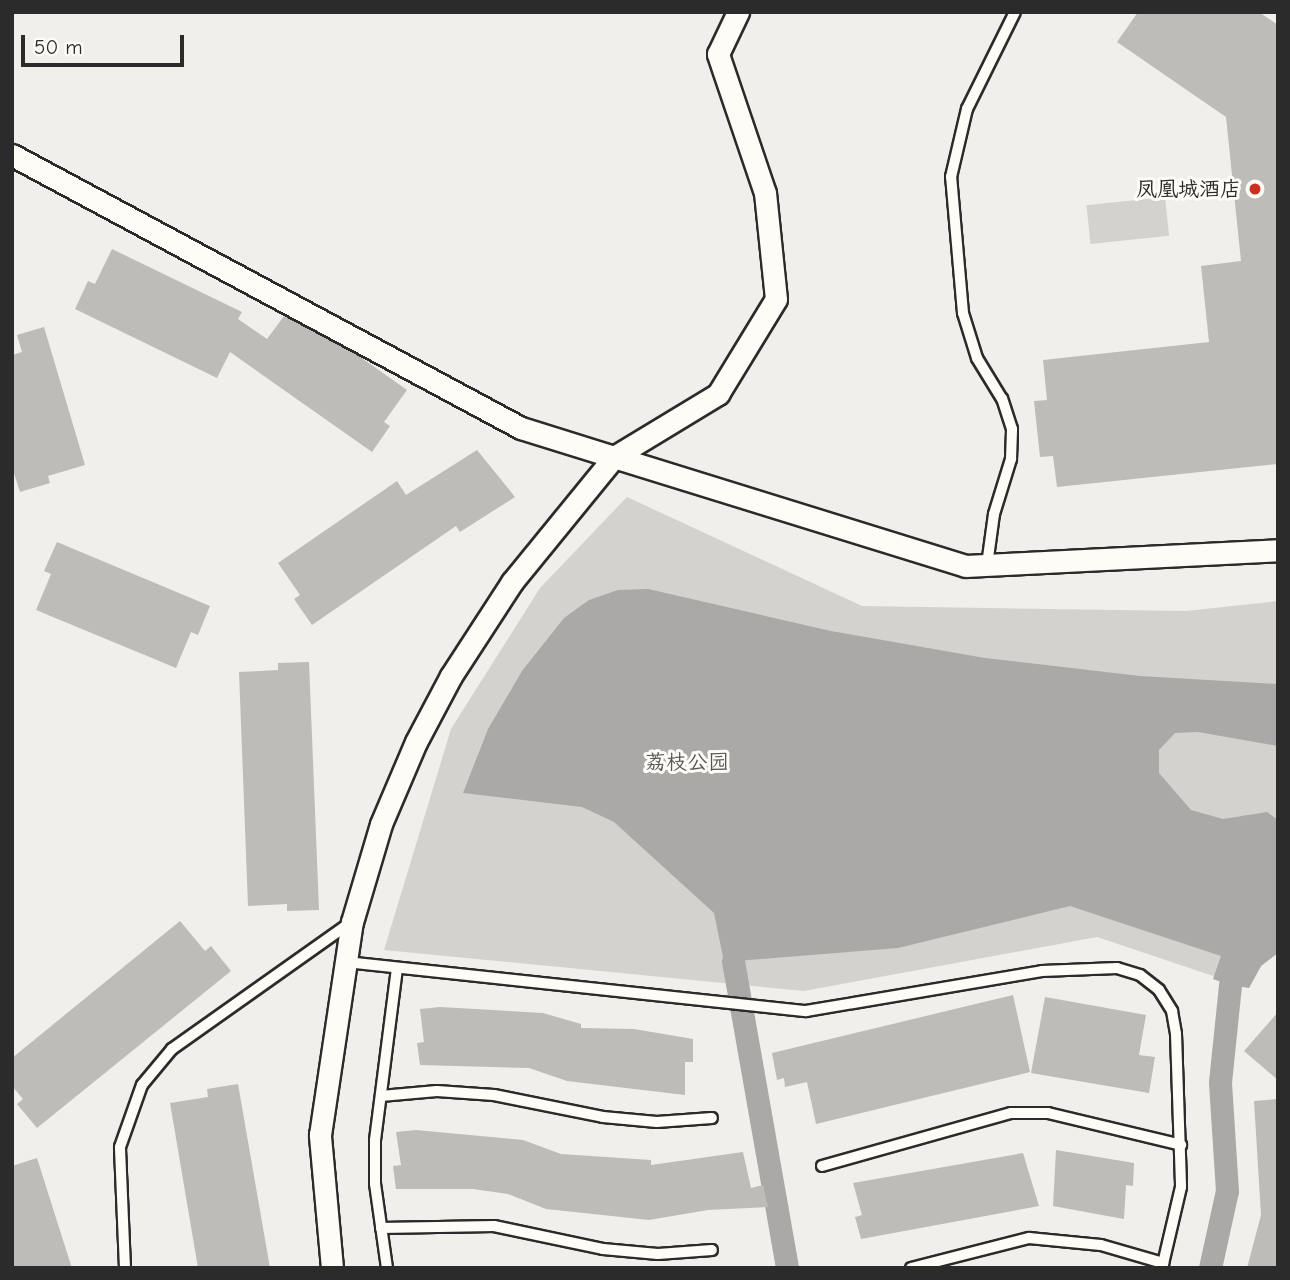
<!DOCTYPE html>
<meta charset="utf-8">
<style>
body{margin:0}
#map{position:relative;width:1290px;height:1280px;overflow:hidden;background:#f0efeb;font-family:"Comic Neue","LXGW WenKai TC",sans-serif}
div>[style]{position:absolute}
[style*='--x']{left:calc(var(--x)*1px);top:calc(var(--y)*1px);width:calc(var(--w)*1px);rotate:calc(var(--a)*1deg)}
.green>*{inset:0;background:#d3d2cf;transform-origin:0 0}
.water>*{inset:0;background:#aaa9a7}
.canal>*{height:23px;margin:-11.5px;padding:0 11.5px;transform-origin:11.5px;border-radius:11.5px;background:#aaa9a7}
.building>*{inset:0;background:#bdbcb8}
.roads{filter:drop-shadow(2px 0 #2b2b2b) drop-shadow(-2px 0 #2b2b2b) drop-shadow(0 2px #2b2b2b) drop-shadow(0 -2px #2b2b2b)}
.lane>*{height:10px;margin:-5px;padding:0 5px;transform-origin:5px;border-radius:5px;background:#fdfcf7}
.street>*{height:21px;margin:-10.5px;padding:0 10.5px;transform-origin:10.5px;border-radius:10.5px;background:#fdfcf7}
.dots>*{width:19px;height:19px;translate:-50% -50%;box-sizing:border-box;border:4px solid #fdfcf7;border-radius:50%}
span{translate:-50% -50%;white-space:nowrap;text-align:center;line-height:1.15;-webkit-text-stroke:6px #fdfcf7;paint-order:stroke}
.poi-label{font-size:21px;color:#2b2b2b}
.right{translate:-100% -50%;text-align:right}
.park-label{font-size:21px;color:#555554}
.frame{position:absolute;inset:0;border:14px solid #2b2b2b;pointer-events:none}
.scale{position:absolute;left:21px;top:35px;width:163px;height:32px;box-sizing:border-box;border:4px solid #2b2b2b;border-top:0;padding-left:9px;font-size:21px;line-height:24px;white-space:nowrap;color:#2b2b2b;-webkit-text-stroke:5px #fdfcf7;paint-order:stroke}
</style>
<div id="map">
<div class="green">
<i style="left:1165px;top:197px;width:39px;height:79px;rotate:84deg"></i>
<i style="clip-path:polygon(627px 497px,862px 606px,1186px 611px,1278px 601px,1278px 953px,1261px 966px,1249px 988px,1097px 937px,804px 991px,384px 950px,451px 729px,540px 588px)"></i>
</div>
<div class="water">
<i style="clip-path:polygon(648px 589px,831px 631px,985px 658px,1140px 676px,1278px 684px,1278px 746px,1198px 732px,1175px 733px,1159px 750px,1159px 773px,1191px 810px,1223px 819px,1267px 812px,1278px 820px,1278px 953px,1261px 966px,1249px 988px,1230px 985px,1213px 979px,1221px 956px,1070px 906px,898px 948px,724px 962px,714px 913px,614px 822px,582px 807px,463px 793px,488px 729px,522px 671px,564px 618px,589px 600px,618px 590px)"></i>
</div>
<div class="canal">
<i style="--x:733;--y:961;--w:312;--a:80"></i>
<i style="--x:1210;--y:1268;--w:79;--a:-77.6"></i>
<i style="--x:1227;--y:1191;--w:109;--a:-93.7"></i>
<i style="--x:1220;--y:1082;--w:98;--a:-84.1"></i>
</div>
<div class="building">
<i style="clip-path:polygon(1138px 12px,1259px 12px,1278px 25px,1278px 464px,1057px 487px,1053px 456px,1040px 457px,1034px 401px,1047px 400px,1043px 360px,1209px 342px,1201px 266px,1241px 261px,1226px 117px,1117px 42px)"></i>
<i style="clip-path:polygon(112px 249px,242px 312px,238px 319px,267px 339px,284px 316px,356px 354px,407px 390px,384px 422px,390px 426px,372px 452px,230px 352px,217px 378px,75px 309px,88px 281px,95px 284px)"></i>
<i style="clip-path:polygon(44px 327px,85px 465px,48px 476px,50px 483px,20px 492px,12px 467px,12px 355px,22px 352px,17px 335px)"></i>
<i style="clip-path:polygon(477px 450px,515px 497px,460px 532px,456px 526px,312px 625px,294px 599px,300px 595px,278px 563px,397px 481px,406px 495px)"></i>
<i style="clip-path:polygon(57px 542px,210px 606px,198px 635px,191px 632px,176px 668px,36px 610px,51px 574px,44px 571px)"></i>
<i style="clip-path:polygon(309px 662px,319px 910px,287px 911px,287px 904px,248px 906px,239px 672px,278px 670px,278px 663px)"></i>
<i style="clip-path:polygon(180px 921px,205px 951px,211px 946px,231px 971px,37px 1128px,17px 1104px,23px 1099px,12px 1086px,12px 1058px)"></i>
<i style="clip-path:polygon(1013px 995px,1030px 1072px,816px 1124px,807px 1082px,785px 1087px,784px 1078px,777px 1080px,772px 1053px)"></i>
<i style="clip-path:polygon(1045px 997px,1146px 1015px,1139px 1055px,1155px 1057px,1149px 1093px,1031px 1073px)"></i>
<i style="clip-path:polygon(440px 1007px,543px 1013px,581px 1024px,581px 1028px,634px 1029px,693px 1039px,693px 1062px,685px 1062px,685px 1095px,567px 1081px,529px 1068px,420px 1065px,417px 1043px,424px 1042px,420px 1009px)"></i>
<i style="clip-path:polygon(1278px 1012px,1278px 1080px,1244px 1051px)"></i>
<i style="clip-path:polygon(238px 1084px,270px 1268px,198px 1268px,170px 1103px,208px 1097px,207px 1089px)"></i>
<i style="clip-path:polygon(1278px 1099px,1278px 1268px,1247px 1268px,1261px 1215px,1254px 1101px)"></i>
<i style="clip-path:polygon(416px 1130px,523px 1140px,561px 1154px,651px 1160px,651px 1165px,743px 1152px,751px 1188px,763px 1185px,768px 1207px,708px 1210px,649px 1220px,546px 1209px,508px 1194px,473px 1189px,396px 1189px,393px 1166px,401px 1165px,396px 1132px)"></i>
<i style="clip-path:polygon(1056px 1150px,1134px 1163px,1133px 1186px,1126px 1185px,1124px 1219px,1053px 1206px)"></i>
<i style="clip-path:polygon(1023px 1153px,1039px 1206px,861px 1239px,855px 1217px,862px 1215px,853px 1183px)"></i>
<i style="clip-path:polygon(37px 1158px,62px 1237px,72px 1268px,12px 1268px,12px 1166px)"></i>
</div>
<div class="roads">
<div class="lane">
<i style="--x:987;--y:565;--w:51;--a:-82.2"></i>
<i style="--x:994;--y:514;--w:58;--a:-72.8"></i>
<i style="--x:1011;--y:459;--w:30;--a:-88"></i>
<i style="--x:1012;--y:429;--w:32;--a:-108"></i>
<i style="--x:1002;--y:399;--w:48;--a:-121.4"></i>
<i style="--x:977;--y:358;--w:47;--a:-107.3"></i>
<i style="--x:963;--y:313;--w:137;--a:-95"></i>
<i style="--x:951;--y:177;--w:70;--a:-76.8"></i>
<i style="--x:967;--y:109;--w:108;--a:-63.7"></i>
<i style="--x:346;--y:962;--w:463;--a:6.1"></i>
<i style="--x:806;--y:1011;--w:239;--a:-9.6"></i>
<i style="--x:1042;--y:971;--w:75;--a:-2.3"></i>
<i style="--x:1117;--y:968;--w:24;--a:17"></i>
<i style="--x:1140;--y:975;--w:24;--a:38"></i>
<i style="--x:1159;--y:990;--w:25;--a:58"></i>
<i style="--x:1172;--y:1011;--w:23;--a:80"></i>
<i style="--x:1176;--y:1034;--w:153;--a:88.1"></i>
<i style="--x:1181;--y:1187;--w:83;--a:103.2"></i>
<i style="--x:381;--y:1096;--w:56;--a:-5.1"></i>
<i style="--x:437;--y:1091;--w:57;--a:4"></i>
<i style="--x:494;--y:1095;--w:111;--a:11.4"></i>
<i style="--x:603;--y:1117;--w:54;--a:5.3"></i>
<i style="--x:657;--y:1122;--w:55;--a:-4.2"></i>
<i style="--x:822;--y:1166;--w:196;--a:-15.7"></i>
<i style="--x:1011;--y:1113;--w:37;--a:0"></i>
<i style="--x:1048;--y:1113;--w:137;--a:13.5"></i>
<i style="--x:381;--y:1228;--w:113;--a:-1"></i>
<i style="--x:494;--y:1226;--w:111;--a:11.9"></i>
<i style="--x:603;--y:1249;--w:55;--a:5.2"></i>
<i style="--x:658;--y:1254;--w:54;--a:-4.2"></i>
<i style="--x:125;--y:1268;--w:121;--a:-92.4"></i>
<i style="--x:120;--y:1147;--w:66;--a:-70.5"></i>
<i style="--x:142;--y:1085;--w:47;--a:-50.2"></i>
<i style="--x:172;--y:1049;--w:218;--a:-35.3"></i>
<i style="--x:387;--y:1268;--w:85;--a:-98.1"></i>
<i style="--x:375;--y:1184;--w:44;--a:-90"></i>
<i style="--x:375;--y:1140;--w:173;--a:-82.7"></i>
<i style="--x:911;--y:1268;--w:122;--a:-14.3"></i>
<i style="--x:1029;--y:1238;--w:72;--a:5.6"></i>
<i style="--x:1101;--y:1245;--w:65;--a:16.2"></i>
</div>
<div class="street">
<i style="--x:12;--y:155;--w:578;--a:28.21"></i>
<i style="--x:521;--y:428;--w:97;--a:17.3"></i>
<i style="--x:614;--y:457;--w:368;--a:17.2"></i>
<i style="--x:966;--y:566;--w:312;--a:-2.9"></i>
<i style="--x:332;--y:1268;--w:134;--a:-95.2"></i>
<i style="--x:320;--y:1135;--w:215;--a:-81.5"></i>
<i style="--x:352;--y:922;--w:102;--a:-73.5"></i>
<i style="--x:381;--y:824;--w:89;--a:-66.9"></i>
<i style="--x:416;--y:742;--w:75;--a:-62.1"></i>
<i style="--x:451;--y:676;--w:112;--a:-57"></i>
<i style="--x:512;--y:582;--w:161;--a:-50.8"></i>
<i style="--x:614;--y:457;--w:122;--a:-31.2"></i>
<i style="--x:718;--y:394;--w:111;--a:-58.6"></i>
<i style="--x:776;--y:299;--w:107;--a:-95.9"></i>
<i style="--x:765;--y:193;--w:147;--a:-108.7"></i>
<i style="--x:718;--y:54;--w:47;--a:-64.5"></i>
</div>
</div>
<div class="dots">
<i style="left:1255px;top:189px;background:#c8321e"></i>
</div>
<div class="poi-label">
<span class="right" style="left:1241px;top:189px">凤凰城酒店</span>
</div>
<div class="park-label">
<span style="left:687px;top:762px">荔枝公园</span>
</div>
<div class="frame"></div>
<div class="scale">50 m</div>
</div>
